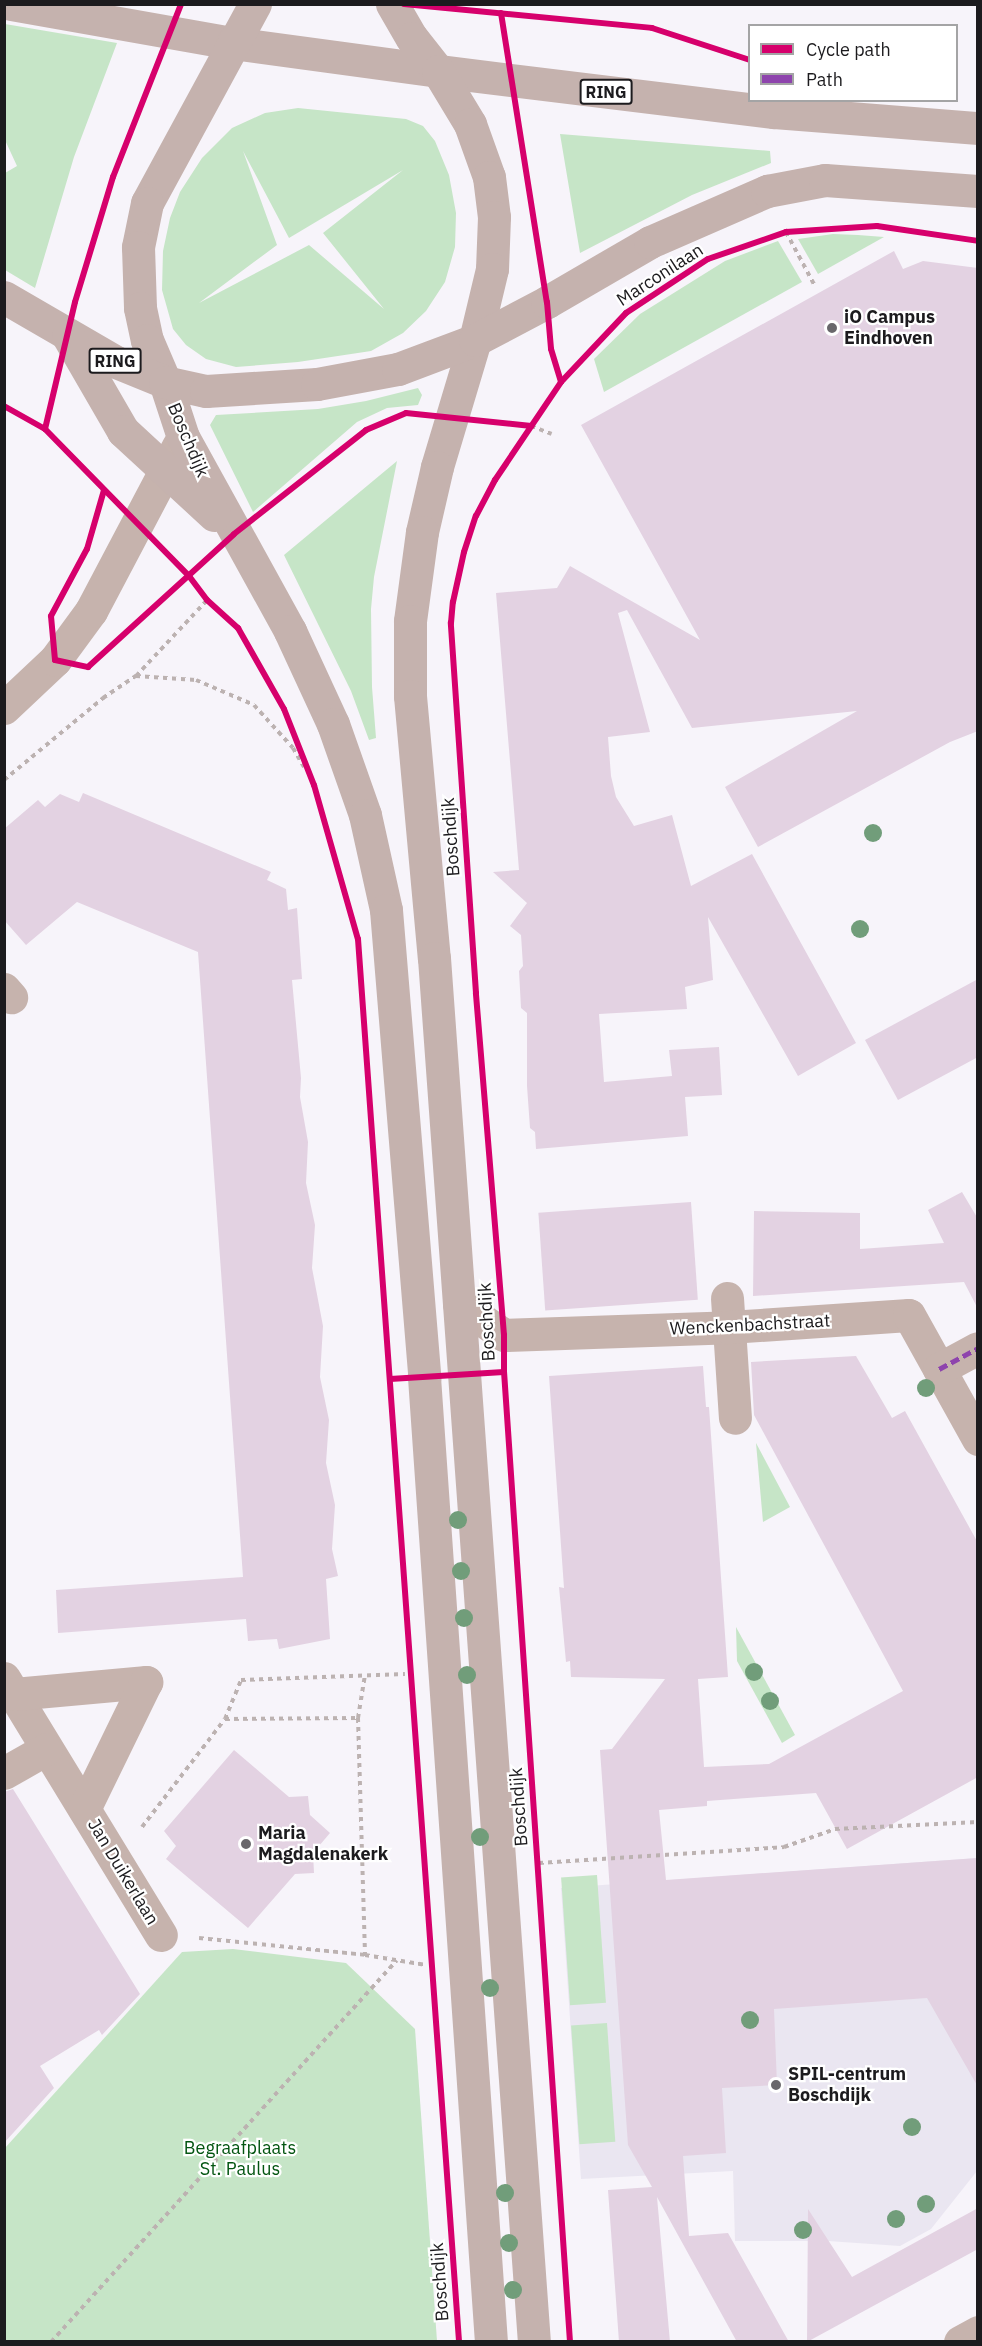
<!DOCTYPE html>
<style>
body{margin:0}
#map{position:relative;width:982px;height:2346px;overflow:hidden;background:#f7f4fa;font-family:"IBM Plex Sans",sans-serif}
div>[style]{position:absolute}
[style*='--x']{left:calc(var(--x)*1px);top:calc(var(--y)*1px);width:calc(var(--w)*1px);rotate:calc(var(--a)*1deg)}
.built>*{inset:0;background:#eae6f1}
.green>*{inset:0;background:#c6e5c7;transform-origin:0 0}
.building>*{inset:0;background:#e3d2e2;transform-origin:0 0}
.path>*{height:4px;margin-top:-2px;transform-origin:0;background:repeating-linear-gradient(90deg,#bcb2b1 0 4.5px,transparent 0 9px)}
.minor>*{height:33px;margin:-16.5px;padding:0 16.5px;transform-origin:16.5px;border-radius:16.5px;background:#c6b3ad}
.major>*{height:33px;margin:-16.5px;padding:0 16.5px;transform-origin:16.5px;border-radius:16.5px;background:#c5b2ae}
.quiet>*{height:4.5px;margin-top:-2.25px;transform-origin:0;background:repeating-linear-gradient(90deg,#8e44ad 0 9px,transparent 0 13.5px)}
.cycleway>*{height:6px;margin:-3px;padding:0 3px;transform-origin:3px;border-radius:3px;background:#d6006c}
.trees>*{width:18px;height:18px;margin:-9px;border-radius:50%;background:#719d7a}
.dots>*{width:16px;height:16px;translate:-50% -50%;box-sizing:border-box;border:3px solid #fff;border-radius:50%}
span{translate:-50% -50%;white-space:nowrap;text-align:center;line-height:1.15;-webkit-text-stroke:4.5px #fff;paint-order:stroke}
.shield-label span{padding:2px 4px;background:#fff;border:2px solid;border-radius:4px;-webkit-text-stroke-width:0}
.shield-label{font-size:16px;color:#1c1b1e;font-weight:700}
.street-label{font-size:18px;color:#1c1b1e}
.poi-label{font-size:18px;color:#1c1b1e;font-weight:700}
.left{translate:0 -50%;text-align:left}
.park-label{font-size:18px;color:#035511}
.frame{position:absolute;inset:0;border:6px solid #1c1b1e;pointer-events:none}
.legend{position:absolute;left:748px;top:24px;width:210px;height:78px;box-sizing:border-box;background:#fff;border:2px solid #a4a4a5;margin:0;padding:8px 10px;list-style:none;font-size:18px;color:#1c1b1e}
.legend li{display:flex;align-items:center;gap:12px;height:30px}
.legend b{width:30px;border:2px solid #a4a4a5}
</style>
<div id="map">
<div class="built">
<i style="clip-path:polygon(977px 1858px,977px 2171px,931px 2229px,900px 2246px,828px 2241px,735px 2241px,733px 2171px,581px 2179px,561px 1888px)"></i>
</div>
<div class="green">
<i style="clip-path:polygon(5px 24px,117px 43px,74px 157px,35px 288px,5px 270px,5px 173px,17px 166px,5px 140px)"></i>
<i style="clip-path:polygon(evenodd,298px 108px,406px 119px,423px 126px,435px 141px,449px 175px,456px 213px,455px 247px,445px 282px,426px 311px,403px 333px,371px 351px,298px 362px,236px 367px,206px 359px,186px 345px,173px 329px,162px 290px,163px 251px,170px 218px,180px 192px,202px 158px,232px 128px,265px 113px,298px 108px,243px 151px,289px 238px,403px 170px,323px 233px,384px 309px,309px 245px,199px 303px,277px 245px,243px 151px)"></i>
<i style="clip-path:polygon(560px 134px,770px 151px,771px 163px,692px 195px,580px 253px)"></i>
<i style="clip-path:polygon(833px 234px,858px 235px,884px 237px,818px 274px,798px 239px)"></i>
<i style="clip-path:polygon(778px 241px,802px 282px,604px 392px,594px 359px,640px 314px,725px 261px)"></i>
<i style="clip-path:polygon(418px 388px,422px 395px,418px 405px,387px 408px,357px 422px,253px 512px,210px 425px,216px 415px,318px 409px,366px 401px)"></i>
<i style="clip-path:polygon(397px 461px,374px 577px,371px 609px,372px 687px,376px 738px,369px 740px,351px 691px,284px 555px)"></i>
<i style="clip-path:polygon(756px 1443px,790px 1507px,763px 1522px)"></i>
<i style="clip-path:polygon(736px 1627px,795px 1735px,782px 1743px,737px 1661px)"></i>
<i style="left:597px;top:1875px;width:128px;height:36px;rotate:86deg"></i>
<i style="clip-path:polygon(233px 1949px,346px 1963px,415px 2029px,437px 2341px,5px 2341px,5px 2148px,182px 1952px)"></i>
<i style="left:607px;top:2023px;width:119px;height:36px;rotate:86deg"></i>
</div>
<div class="building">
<i style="clip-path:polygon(894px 251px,903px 269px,923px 261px,978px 268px,978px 731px,950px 742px,758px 847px,725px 787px,857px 711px,692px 728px,627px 610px,618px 613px,650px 732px,608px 737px,611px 776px,616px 797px,634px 826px,672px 815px,691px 886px,752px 854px,856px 1043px,798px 1076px,708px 917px,713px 980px,685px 987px,687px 1009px,599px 1014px,604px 1082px,672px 1076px,669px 1050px,719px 1047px,722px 1095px,685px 1097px,688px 1136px,536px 1149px,535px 1132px,530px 1128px,527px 1086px,527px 1013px,521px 1008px,519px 971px,523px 966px,521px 935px,510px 926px,527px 903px,493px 872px,519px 870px,496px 593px,557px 588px,570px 566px,700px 640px,581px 425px)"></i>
<i style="clip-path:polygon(83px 793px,271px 872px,267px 880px,286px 889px,288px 910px,297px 908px,302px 979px,292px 980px,301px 1078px,300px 1097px,308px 1142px,306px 1183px,315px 1225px,312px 1268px,323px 1326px,320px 1377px,329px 1420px,326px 1463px,335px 1505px,332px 1549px,338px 1576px,326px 1579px,330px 1639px,279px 1649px,277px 1639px,248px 1641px,246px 1619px,58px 1633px,56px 1590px,243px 1577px,198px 952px,77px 902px,26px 945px,4px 920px,4px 829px,38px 800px,45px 807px,60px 794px,79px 802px)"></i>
<i style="clip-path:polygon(978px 979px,978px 1057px,898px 1100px,865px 1040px)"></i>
<i style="clip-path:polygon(962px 1192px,978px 1219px,978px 1309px,964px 1282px,753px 1296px,754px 1211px,860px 1213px,860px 1249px,944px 1243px,928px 1210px)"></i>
<i style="left:691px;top:1202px;width:98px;height:153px;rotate:86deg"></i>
<i style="clip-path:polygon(856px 1356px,892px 1418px,905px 1411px,978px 1543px,978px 1777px,847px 1849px,816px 1793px,707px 1801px,707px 1806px,659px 1810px,666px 1880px,978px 1858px,978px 2087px,927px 1998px,774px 2009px,777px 2085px,722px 2088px,726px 2153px,683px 2156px,689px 2236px,728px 2233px,789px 2342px,737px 2342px,657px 2197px,670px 2342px,619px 2342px,608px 2190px,652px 2187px,628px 2145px,600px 1750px,612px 1749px,665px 1679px,571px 1677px,570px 1661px,566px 1662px,559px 1587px,564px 1588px,549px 1376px,703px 1366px,706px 1407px,709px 1407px,728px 1677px,698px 1679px,704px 1767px,769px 1764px,903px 1691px,754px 1415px,751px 1362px)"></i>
<i style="clip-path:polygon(234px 1750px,289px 1797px,308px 1796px,310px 1815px,330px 1833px,313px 1853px,314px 1873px,295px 1874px,248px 1928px,166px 1859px,176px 1846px,164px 1831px)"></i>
<i style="clip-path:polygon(13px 1789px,140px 1994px,102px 2035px,99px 2030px,40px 2066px,54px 2088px,4px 2143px,4px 1792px)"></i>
<i style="clip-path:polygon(978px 2208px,978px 2249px,807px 2342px,808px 2209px,852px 2277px)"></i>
</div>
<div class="path">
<i style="--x:786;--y:232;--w:61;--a:61.8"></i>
<i style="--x:531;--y:426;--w:22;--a:21"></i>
<i style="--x:136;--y:676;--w:104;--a:-46.9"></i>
<i style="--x:4;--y:780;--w:129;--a:-39.6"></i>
<i style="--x:103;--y:698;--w:40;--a:-34"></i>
<i style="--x:136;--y:676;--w:60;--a:3.8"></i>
<i style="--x:196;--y:680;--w:63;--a:23.3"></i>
<i style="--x:254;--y:705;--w:58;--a:47.8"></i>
<i style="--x:293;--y:748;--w:22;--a:60"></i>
<i style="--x:358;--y:1718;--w:44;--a:-80.8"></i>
<i style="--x:225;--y:1719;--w:42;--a:-67.7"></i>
<i style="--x:241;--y:1680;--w:164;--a:-2.1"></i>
<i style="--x:142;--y:1827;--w:136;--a:-52.5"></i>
<i style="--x:225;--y:1719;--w:133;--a:-0.4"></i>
<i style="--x:358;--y:1718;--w:237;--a:88.3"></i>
<i style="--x:539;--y:1863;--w:246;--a:-3.7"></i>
<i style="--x:784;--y:1847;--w:54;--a:-19.4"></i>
<i style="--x:835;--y:1829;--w:143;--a:-2.8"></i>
<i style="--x:199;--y:1938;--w:167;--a:5.8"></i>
<i style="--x:365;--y:1955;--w:62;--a:9.3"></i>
<i style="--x:51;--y:2342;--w:515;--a:-47.83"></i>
</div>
<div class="minor">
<i style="--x:4;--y:708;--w:70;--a:-43.3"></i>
<i style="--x:55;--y:660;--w:61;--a:-53.7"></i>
<i style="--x:91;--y:611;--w:187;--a:-62.2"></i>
<i style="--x:4;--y:989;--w:11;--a:49"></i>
<i style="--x:727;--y:1298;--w:120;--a:86.2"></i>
<i style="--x:459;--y:1304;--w:55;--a:34.6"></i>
<i style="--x:504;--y:1335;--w:225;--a:-2"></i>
<i style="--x:729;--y:1327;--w:180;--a:-3.8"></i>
<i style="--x:909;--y:1315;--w:142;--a:60.9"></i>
<i style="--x:939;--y:1369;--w:44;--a:-28.3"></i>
<i style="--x:4;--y:1678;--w:301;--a:58.6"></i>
<i style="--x:14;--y:1694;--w:133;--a:-5.2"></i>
<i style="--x:146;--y:1682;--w:141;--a:116"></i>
<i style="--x:4;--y:1773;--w:48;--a:-29.7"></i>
<i style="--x:960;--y:2342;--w:21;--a:-29"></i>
</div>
<div class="major">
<i style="--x:11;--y:4;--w:224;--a:10"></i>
<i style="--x:232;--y:43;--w:208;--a:7.7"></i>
<i style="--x:438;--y:71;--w:338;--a:7"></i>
<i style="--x:774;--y:112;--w:205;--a:4.5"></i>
<i style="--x:255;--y:4;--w:226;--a:118.5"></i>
<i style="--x:147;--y:203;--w:45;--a:101.6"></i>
<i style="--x:138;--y:247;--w:61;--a:88.1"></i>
<i style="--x:140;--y:308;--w:33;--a:78"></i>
<i style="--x:147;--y:340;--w:46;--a:66.8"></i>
<i style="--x:165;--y:382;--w:58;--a:71.9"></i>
<i style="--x:183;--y:437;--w:222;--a:61.1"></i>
<i style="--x:290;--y:631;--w:102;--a:65.2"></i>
<i style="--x:333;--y:724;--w:96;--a:70.6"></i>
<i style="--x:365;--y:815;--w:97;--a:77.5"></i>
<i style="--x:386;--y:910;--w:469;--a:85.3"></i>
<i style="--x:424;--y:1377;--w:967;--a:86.03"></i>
<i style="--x:392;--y:4;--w:39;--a:60"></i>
<i style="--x:412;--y:38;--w:42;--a:51.8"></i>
<i style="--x:438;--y:71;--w:62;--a:58.9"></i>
<i style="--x:470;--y:124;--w:56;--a:70.3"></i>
<i style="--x:489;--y:177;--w:40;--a:82.9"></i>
<i style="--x:494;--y:217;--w:52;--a:92.2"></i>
<i style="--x:492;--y:269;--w:73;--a:103.5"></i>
<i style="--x:475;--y:340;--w:133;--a:106.7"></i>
<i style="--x:437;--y:467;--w:67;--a:103"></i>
<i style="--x:422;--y:532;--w:90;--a:97.7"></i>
<i style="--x:410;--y:621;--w:75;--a:90"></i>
<i style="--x:410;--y:696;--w:263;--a:84.8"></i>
<i style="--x:434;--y:958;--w:1388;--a:85.87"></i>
<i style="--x:4;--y:297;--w:129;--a:30.1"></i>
<i style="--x:116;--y:362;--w:53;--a:22.2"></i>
<i style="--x:165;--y:382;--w:42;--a:12.4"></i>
<i style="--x:206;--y:391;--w:111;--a:-3.6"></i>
<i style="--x:317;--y:384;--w:82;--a:-10.5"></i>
<i style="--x:398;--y:369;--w:82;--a:-20.6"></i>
<i style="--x:475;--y:340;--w:81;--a:-27.8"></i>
<i style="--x:547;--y:302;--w:119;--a:-30.2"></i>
<i style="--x:650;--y:242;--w:128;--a:-23.6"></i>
<i style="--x:767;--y:191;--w:59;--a:-10.7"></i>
<i style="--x:825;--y:180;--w:153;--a:4.1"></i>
<i style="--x:68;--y:336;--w:110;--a:59.9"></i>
<i style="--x:123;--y:431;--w:124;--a:42.7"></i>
</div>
<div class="quiet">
<i style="--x:939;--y:1369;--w:44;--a:-28.3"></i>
</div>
<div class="cycleway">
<i style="--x:404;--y:4;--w:249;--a:5.5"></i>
<i style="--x:652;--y:28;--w:103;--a:18.1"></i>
<i style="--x:501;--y:13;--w:293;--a:81"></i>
<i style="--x:547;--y:302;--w:47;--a:85.1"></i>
<i style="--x:551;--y:349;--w:34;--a:73"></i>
<i style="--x:4;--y:406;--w:47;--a:29.3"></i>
<i style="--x:45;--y:429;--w:206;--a:45.6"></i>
<i style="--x:189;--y:576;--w:30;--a:53"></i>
<i style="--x:207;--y:600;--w:42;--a:42.1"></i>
<i style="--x:238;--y:628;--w:93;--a:60.4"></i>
<i style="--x:284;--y:709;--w:82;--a:68.5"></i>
<i style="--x:314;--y:785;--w:160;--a:74.1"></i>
<i style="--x:358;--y:939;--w:1407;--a:85.88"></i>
<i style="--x:45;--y:429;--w:130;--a:-76.7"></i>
<i style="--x:75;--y:302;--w:131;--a:-73.1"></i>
<i style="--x:113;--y:177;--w:186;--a:-68.5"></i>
<i style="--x:55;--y:660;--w:34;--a:12"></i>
<i style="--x:88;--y:667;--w:197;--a:-42.3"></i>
<i style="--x:234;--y:534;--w:168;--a:-38.2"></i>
<i style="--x:366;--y:430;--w:43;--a:-23"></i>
<i style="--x:406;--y:413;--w:126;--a:5.9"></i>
<i style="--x:55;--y:660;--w:44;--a:-95.2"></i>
<i style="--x:51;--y:616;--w:76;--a:-61.8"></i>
<i style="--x:87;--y:549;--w:61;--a:-73.9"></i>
<i style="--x:390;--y:1379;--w:114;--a:-3.5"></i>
<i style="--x:570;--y:2342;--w:972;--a:-93.89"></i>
<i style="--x:504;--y:1372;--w:37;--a:-90"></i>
<i style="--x:504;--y:1335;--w:343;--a:-94.7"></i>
<i style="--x:476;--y:993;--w:371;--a:-93.9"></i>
<i style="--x:451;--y:623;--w:21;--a:-85"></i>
<i style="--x:453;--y:602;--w:51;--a:-77.6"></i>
<i style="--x:464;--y:552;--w:38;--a:-72"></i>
<i style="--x:476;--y:516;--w:41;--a:-62.2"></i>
<i style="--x:495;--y:480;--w:118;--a:-56"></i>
<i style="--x:561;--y:382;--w:95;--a:-46.7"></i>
<i style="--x:626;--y:313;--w:98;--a:-33.4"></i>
<i style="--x:708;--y:259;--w:83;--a:-19.1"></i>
<i style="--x:786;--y:232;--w:91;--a:-3.8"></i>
<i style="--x:877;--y:226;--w:102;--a:8.4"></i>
</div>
<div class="trees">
<i style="left:873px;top:833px"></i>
<i style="left:860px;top:929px"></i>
<i style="left:926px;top:1388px"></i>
<i style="left:458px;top:1520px"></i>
<i style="left:461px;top:1571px"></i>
<i style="left:464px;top:1618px"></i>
<i style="left:754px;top:1672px"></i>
<i style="left:467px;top:1675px"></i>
<i style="left:770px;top:1701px"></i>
<i style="left:480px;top:1837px"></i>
<i style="left:490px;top:1988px"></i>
<i style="left:750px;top:2020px"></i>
<i style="left:912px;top:2127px"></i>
<i style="left:505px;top:2193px"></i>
<i style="left:926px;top:2204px"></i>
<i style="left:896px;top:2219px"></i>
<i style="left:803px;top:2230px"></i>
<i style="left:509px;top:2243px"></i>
<i style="left:513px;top:2290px"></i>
</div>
<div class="dots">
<i style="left:832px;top:328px;background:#69676b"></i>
<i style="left:246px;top:1844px;background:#69676b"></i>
<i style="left:776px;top:2085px;background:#69676b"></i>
</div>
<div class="shield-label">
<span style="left:606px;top:92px">RING</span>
<span style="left:115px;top:361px">RING</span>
</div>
<div class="street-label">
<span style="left:660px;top:275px;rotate:-33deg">Marconilaan</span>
<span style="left:188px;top:440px;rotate:67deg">Boschdijk</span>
<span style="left:451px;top:837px;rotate:-94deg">Boschdijk</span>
<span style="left:487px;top:1322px;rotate:-93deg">Boschdijk</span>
<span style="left:750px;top:1325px;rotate:-3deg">Wenckenbachstraat</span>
<span style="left:519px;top:1807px;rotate:-94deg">Boschdijk</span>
<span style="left:123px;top:1872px;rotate:59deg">Jan Duikerlaan</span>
<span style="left:440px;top:2282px;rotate:-94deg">Boschdijk</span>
</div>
<div class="poi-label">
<span class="left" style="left:844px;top:328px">iO Campus<br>Eindhoven</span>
<span class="left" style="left:258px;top:1844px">Maria<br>Magdalenakerk</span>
<span class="left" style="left:788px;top:2085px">SPIL-centrum<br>Boschdijk</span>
</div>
<div class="park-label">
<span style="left:240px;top:2159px">Begraafplaats<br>St. Paulus</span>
</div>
<div class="frame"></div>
<ul class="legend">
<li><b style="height:8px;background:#d6006c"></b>Cycle path</li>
<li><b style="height:8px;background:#8e44ad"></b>Path</li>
</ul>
</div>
